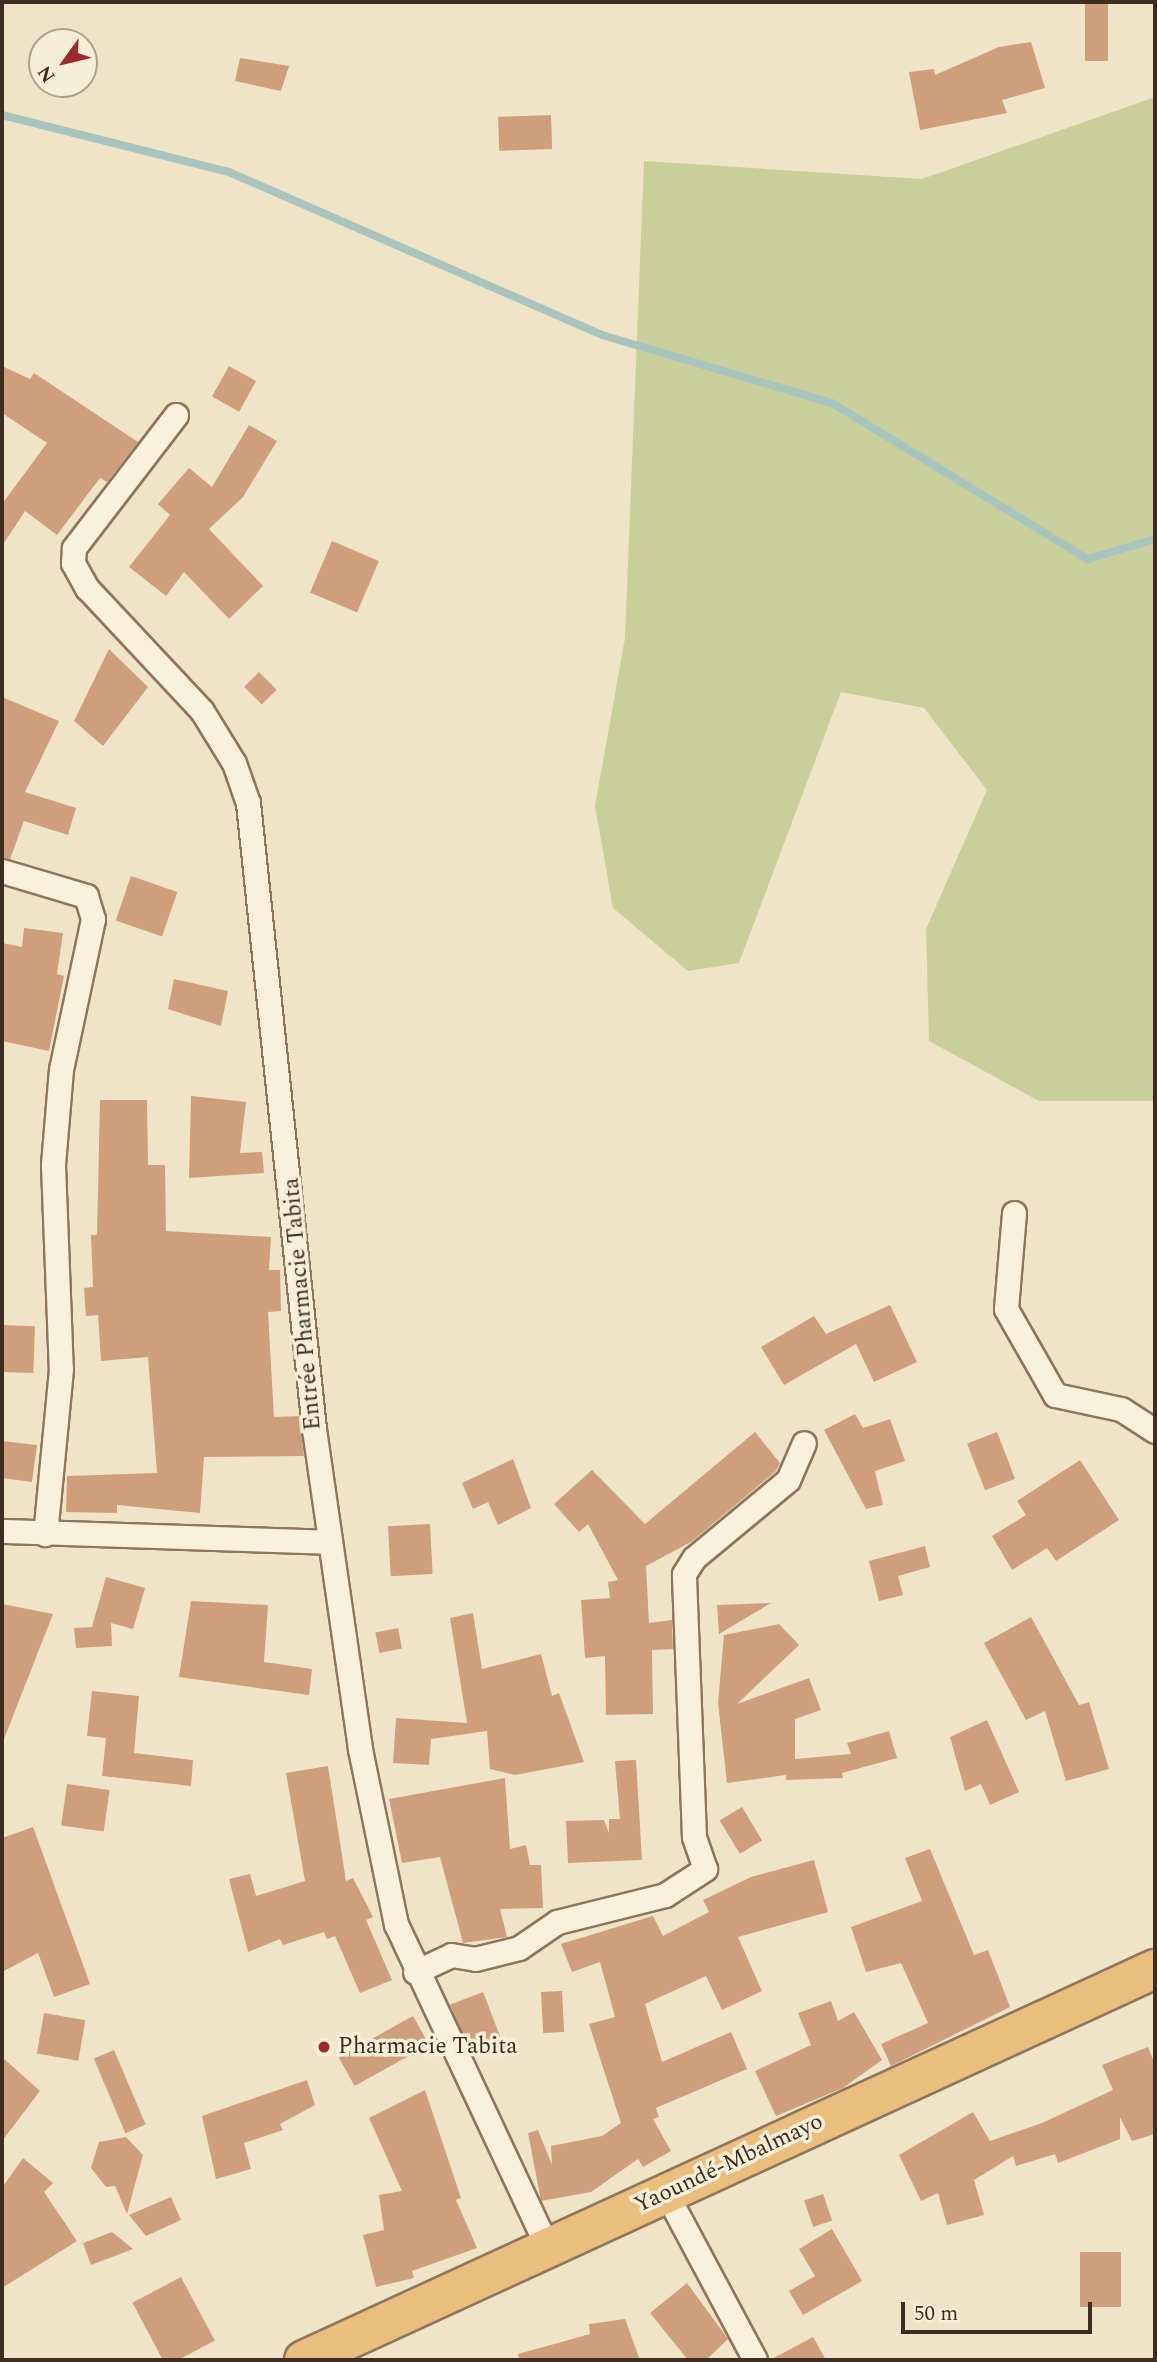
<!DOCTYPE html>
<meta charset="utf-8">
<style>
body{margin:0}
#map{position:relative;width:1157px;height:2362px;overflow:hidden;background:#f0e4c8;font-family:Spectral,serif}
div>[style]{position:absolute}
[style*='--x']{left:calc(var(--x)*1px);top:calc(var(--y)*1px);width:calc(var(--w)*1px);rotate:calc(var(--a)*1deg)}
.green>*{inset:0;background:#c9cf9b}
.stream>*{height:8px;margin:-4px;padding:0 4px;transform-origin:4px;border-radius:4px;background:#a9c4bc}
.building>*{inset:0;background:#cf9f7d;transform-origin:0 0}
.roads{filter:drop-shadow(2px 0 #8d765c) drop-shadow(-2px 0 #8d765c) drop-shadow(0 2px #8d765c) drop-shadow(0 -2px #8d765c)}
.minor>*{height:23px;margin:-11.5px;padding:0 11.5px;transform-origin:11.5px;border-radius:11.5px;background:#faf1dc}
.trunk>*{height:38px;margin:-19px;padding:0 19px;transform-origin:19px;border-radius:19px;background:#eabe7c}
.dots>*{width:19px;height:19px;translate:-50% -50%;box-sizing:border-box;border:4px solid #f7eed8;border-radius:50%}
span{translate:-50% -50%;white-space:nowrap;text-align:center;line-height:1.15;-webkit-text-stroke:7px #f7eed8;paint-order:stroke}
.street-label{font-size:23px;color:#3d2e20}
.poi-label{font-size:23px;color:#3d2e20}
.left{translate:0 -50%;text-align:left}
.frame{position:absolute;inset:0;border:4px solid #3d2e20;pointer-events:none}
.north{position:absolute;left:28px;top:28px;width:70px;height:70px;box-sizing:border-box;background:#f7eed8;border:2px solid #ada18e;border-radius:50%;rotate:236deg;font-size:19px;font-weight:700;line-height:28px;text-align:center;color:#3d2e20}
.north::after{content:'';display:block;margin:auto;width:24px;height:32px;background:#9e2a2b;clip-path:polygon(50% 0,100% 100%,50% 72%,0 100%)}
.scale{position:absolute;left:901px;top:2302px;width:191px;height:32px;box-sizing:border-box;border:4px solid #3d2e20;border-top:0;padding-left:9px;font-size:21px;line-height:24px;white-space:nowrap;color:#3d2e20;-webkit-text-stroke:5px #f7eed8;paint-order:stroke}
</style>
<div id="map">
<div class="green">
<i style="clip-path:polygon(1155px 97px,1155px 1101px,1039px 1101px,929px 1041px,926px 929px,987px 790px,924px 708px,841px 692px,739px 963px,688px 971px,613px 908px,595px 806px,625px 638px,644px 161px,922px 179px)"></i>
</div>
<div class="stream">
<i style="--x:2;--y:115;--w:234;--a:14.1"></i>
<i style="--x:229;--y:172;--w:407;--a:23.6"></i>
<i style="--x:602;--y:335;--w:240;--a:16.5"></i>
<i style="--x:832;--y:403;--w:300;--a:31.4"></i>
<i style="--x:1088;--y:559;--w:70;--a:-16.6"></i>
</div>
<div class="building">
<i style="left:1085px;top:2px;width:23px;height:59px"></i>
<i style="clip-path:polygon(1031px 42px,1045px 88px,1002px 100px,1007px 113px,920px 130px,909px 72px,934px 69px,935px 75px,999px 47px)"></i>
<i style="clip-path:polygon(240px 58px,289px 66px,281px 91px,235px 81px)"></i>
<i style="left:551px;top:115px;width:34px;height:53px;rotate:88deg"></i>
<i style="clip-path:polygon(2px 366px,30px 379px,34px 373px,138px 442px,107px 482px,100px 478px,57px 535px,25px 511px,2px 546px,2px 504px,47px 443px,2px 413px)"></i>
<i style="left:229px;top:366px;width:31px;height:35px;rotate:29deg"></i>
<i style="clip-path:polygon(249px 425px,277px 441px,243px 497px,209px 529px,263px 586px,229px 619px,184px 572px,166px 596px,129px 567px,170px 515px,158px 504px,189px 468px,212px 487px)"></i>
<i style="left:332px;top:541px;width:51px;height:56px;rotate:23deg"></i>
<i style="clip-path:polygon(109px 649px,148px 687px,103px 746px,74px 721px)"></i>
<i style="left:259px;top:672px;width:25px;height:21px;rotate:45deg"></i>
<i style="clip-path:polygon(2px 697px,59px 721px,25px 792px,76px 808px,68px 835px,24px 821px,10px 859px,2px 857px)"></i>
<i style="left:131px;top:876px;width:49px;height:47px;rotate:19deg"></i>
<i style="clip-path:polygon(24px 928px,63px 933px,57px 974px,64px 976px,49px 1051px,2px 1041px,2px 943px,22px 947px)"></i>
<i style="clip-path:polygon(174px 979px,228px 991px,221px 1026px,168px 1009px)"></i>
<i style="clip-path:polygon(191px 1096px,246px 1102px,240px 1153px,262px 1152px,264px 1173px,189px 1178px)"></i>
<i style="clip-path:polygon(100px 1100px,147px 1100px,148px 1165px,165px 1165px,166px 1231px,271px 1237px,269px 1270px,280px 1270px,281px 1311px,268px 1312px,274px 1417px,299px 1416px,304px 1456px,204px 1457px,200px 1513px,117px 1505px,117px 1513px,66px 1512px,67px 1476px,157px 1473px,148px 1357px,101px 1361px,98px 1315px,86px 1316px,84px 1288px,93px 1287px,91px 1235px,97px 1235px)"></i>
<i style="clip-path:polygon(890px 1305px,917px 1362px,874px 1382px,856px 1344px,784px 1385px,761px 1347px,814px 1316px,826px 1334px)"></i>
<i style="left:2px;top:1325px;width:33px;height:47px;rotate:2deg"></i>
<i style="clip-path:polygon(855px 1414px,863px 1428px,890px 1419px,905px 1461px,875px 1471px,883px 1505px,866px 1509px,824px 1430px)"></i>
<i style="clip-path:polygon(755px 1432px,780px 1463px,776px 1471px,691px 1542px,646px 1566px,649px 1623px,672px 1620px,673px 1649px,652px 1650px,653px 1714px,606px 1715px,605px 1656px,585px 1658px,581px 1600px,610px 1598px,608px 1582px,618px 1580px,588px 1524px,579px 1532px,554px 1504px,592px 1470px,645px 1524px)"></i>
<i style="left:997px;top:1432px;width:50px;height:32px;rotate:69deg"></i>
<i style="clip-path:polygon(2px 1441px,37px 1445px,32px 1482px,2px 1478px)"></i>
<i style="clip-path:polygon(513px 1459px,531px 1508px,498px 1525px,488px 1502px,473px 1509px,462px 1483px)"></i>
<i style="clip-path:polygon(1080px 1460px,1119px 1520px,1056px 1561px,1047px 1548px,1012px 1570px,992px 1536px,1026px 1515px,1017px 1501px)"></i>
<i style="left:430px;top:1524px;width:50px;height:42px;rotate:87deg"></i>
<i style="clip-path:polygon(925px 1546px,930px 1567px,898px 1576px,903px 1595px,879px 1601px,869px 1561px)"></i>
<i style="clip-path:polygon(106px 1577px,145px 1588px,133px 1629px,111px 1623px,112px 1646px,76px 1648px,74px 1628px,92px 1627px)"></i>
<i style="clip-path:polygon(191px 1601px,268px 1605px,264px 1662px,312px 1669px,309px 1695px,179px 1677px)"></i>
<i style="clip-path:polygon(771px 1603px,719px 1634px,717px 1605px)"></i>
<i style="clip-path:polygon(2px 1604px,53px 1614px,4px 1739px,2px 1739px)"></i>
<i style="clip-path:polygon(473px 1613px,482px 1669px,541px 1654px,552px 1696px,559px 1693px,584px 1762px,515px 1775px,490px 1769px,487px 1731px,431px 1739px,429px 1765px,393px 1763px,396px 1718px,467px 1723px,450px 1618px)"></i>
<i style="clip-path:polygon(1031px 1617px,1079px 1705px,1089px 1702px,1109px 1769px,1066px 1781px,1045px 1711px,1026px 1720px,984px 1643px)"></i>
<i style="clip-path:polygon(779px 1624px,799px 1645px,737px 1704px,809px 1678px,821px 1710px,795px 1719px,795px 1759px,851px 1754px,847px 1743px,889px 1731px,897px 1758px,842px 1773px,843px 1778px,786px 1780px,786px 1775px,727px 1783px,718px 1703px,724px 1635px)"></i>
<i style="left:398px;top:1628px;width:21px;height:23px;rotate:79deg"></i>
<i style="clip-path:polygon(92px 1691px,139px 1696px,134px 1753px,193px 1760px,191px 1786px,102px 1776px,106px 1738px,87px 1736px)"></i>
<i style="clip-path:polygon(987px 1720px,1019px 1792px,990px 1805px,981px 1784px,965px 1791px,950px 1737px)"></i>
<i style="clip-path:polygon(636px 1760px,642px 1860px,568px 1863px,566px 1821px,604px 1820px,609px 1833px,609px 1819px,620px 1819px,615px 1761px)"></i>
<i style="clip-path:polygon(328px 1766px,346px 1881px,353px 1878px,373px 1917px,366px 1920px,392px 1980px,360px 1993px,335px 1936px,327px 1939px,324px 1932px,283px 1945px,280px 1939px,248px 1952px,229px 1879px,250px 1874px,256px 1896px,305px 1881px,286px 1773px)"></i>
<i style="clip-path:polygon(505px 1778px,510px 1849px,526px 1845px,530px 1865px,541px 1865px,543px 1908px,500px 1909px,507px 1937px,463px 1943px,440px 1857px,402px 1863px,389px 1799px)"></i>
<i style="left:67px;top:1784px;width:43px;height:42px;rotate:8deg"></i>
<i style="left:742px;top:1807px;width:39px;height:26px;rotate:59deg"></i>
<i style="clip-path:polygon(33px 1827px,90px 1984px,54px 1997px,38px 1953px,2px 1972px,2px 1838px)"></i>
<i style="clip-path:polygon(930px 1849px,974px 1955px,988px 1950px,1010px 2007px,891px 2066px,881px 2044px,928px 2023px,901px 1963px,866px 1972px,851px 1927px,922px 1901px,905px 1858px)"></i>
<i style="clip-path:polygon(814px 1860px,828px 1912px,738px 1937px,762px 1991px,722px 2010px,706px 1976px,645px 2004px,662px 2062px,731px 2032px,747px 2069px,656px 2108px,659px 2117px,653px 2119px,671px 2151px,643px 2167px,638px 2159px,591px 2192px,541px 2201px,528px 2133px,538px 2130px,552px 2165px,551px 2146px,602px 2136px,621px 2123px,589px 2024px,615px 2017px,600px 1962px,572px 1972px,561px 1944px,653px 1916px,663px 1936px,709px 1912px,703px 1900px,751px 1877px)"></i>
<i style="left:562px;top:1991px;width:41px;height:21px;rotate:87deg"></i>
<i style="left:483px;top:1992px;width:49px;height:35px;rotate:69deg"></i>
<i style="clip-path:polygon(831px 2001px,838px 2021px,854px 2012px,882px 2060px,843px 2088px,776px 2116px,755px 2071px,811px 2045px,798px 2013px)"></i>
<i style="left:44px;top:2013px;width:42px;height:41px;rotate:10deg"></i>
<i style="left:413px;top:2016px;width:33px;height:85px;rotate:61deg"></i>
<i style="clip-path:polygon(1148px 2047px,1155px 2064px,1155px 2134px,1132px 2141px,1120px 2117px,1120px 2139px,1058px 2163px,1055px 2154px,1016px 2166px,1013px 2156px,974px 2180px,984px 2215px,947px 2225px,938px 2193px,921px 2201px,899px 2155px,973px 2112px,990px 2141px,1042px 2123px,1113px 2090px,1102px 2065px)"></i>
<i style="left:114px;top:2050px;width:81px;height:22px;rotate:67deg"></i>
<i style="clip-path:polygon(2px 2057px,40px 2091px,2px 2141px)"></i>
<i style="clip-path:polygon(307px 2080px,315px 2105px,280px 2124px,283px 2130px,244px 2143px,251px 2169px,216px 2179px,202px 2116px)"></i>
<i style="clip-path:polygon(425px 2090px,461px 2198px,456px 2200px,477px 2248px,412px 2271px,414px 2278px,376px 2287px,363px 2235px,384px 2230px,379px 2195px,402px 2191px,369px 2118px)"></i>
<i style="clip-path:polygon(126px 2137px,143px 2155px,127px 2214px,115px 2186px,106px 2187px,91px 2168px,99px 2142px)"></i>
<i style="clip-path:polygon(23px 2158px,53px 2183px,44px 2192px,77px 2241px,2px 2288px,2px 2188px)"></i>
<i style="left:823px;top:2194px;width:28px;height:20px;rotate:71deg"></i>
<i style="clip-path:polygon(171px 2197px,181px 2220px,146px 2236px,129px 2215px)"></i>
<i style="clip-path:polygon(832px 2229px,862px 2281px,803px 2315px,789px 2291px,815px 2276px,799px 2249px)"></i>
<i style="clip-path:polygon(112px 2232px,133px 2249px,91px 2265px,83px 2243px)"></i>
<i style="left:1080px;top:2252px;width:41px;height:55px"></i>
<i style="left:181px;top:2277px;width:72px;height:55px;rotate:62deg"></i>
<i style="clip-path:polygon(687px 2283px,728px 2339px,706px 2360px,688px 2360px,650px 2313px)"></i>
<i style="clip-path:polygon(625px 2319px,640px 2360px,519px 2360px,518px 2354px,590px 2334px,589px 2324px)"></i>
<i style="clip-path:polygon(813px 2337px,826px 2360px,770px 2360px)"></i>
</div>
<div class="roads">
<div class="minor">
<i style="--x:176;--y:415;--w:168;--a:127.5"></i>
<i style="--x:74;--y:548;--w:15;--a:94"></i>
<i style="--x:73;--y:563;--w:29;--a:61"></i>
<i style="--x:87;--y:588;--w:168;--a:46.9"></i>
<i style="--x:202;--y:711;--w:61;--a:58.4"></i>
<i style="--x:234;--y:763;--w:42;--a:70.7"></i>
<i style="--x:248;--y:803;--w:629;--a:83.98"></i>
<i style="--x:314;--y:1429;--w:323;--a:81.8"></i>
<i style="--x:360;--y:1749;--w:179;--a:78.4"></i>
<i style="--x:396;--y:1924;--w:358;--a:64.9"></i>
<i style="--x:2;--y:871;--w:88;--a:16.6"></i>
<i style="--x:86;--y:896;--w:24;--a:73"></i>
<i style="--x:93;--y:919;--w:153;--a:102"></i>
<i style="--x:61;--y:1069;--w:96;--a:94.8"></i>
<i style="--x:53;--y:1165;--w:204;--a:87.8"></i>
<i style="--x:61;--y:1369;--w:166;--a:95.5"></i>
<i style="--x:1014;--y:1213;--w:96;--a:94.8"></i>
<i style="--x:1006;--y:1309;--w:99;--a:60.3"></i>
<i style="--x:1055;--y:1395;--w:67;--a:12"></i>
<i style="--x:1121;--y:1409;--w:40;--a:32.9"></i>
<i style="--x:2;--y:1531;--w:328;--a:1.9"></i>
<i style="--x:415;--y:1972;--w:40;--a:-25"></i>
<i style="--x:451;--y:1955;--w:24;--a:9"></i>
<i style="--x:475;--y:1959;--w:45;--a:-14"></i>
<i style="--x:519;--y:1948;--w:46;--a:-34.4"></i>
<i style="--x:557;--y:1922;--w:111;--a:-14"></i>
<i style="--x:665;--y:1895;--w:48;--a:-33"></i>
<i style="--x:705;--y:1869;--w:34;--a:-109"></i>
<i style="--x:694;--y:1837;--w:263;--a:-92.2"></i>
<i style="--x:684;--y:1574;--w:19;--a:-58"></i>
<i style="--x:694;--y:1558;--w:122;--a:-39.7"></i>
<i style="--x:788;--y:1480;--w:40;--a:-66.6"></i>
<i style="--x:666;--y:2193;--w:189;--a:61.9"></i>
</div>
<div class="trunk">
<i style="--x:304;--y:2360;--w:937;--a:-24.68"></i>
</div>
</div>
<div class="dots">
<i style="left:324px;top:2047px;background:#9e2a2b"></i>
</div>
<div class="street-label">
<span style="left:303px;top:1304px;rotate:-95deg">Entrée Pharmacie Tabita</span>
<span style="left:729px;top:2164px;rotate:-25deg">Yaoundé-Mbalmayo</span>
</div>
<div class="poi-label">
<span class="left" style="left:338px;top:2047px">Pharmacie Tabita</span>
</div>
<div class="frame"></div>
<div class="north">N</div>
<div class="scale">50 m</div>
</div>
